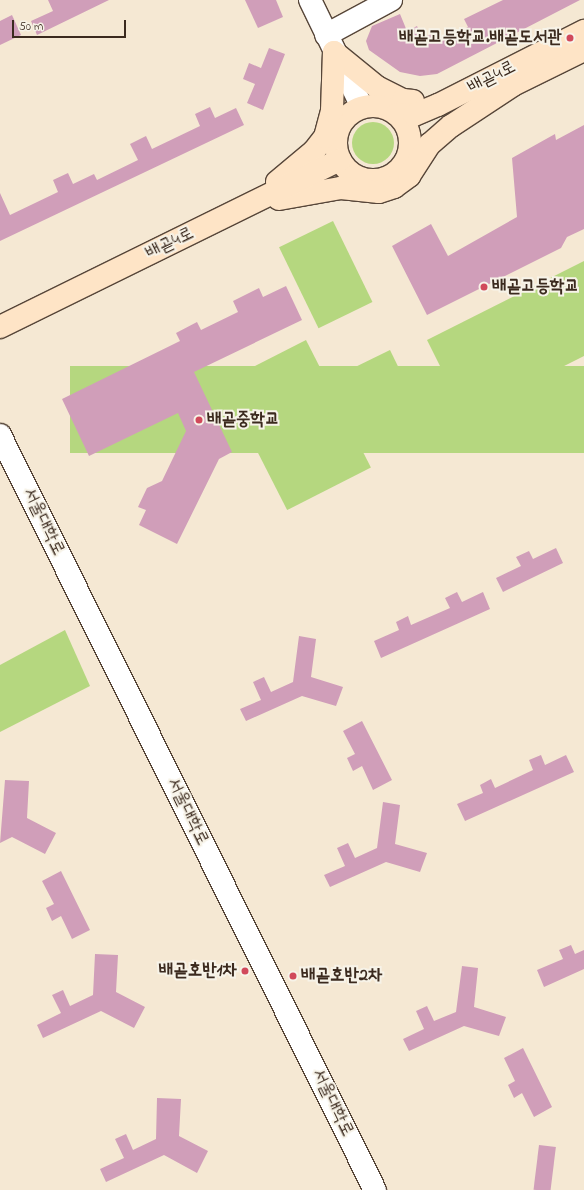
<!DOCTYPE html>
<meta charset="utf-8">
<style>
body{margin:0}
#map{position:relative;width:584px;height:1190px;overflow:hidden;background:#f5e8d3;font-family:"Indie Flower","Poor Story",sans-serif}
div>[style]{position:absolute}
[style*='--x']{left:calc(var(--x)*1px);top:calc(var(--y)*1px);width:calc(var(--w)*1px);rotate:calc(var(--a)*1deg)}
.green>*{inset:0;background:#b5d77f;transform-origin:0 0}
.round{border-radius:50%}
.building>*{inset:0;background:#d09eb9;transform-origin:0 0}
.roads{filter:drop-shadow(1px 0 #574639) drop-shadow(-1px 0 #574639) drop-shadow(0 1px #574639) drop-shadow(0 -1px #574639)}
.tertiary>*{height:22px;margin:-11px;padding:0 11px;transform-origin:11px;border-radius:11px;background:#fff}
.secondary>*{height:22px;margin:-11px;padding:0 11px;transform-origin:11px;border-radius:11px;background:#fee4c6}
.secondary>.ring{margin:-11px;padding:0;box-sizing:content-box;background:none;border:22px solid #fee4c6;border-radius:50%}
.dots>*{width:11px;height:11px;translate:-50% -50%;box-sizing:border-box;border:2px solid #f7f3e8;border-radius:50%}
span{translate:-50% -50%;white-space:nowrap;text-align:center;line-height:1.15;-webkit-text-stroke:4px #f7f3e8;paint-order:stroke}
.poi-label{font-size:18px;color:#3b2a1e;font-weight:700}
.right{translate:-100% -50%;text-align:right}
.left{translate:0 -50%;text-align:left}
.street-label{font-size:18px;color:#3b2a1e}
.scale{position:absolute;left:12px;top:20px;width:114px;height:18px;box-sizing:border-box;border:2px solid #3b2a1e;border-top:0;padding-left:5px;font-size:12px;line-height:14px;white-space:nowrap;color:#3b2a1e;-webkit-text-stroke:3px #f7f3e8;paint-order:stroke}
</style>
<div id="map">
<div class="green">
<i class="round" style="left:352px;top:122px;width:42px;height:42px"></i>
<i style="left:333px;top:221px;width:90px;height:60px;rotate:64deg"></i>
<i style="clip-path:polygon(584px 261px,584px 356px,465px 416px,427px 340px)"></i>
<i style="left:306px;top:340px;width:143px;height:94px;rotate:63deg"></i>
<i style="left:390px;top:350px;width:76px;height:50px;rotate:64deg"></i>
<i style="left:584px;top:366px;width:87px;height:514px;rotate:90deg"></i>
<i style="clip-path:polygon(65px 630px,90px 686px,0 732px,0 665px)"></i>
</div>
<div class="building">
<i style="clip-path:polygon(48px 0,109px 0,37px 35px,31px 21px,53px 11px)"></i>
<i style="clip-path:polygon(245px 0,276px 0,283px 17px,258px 28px)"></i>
<i style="clip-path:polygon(503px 0,580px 0,437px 74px,420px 76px,400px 72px,369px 50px,366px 41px,372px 26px,400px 14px,407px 31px,417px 26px,422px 38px,436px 32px,440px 42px,468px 27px,464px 19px)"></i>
<i style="clip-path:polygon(12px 15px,21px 35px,0 45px,0 21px)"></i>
<i style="clip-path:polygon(269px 48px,285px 54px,263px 110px,247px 103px,255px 84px,243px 79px,249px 63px,261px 68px)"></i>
<i style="clip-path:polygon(210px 107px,215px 118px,236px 108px,244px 125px,0 241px,0 193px,10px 215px,58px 192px,53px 180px,68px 173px,73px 184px,94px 174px,97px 180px,138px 160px,130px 144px,146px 136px,152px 149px,200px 126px,195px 114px)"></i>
<i style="clip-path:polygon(584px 125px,584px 229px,567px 237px,561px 248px,427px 315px,392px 246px,431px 224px,448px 256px,517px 217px,512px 158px,555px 134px,556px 140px)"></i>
<i style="clip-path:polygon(286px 286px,302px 320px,194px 372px,232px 452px,219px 459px,177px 544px,139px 525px,146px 510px,138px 507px,147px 488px,162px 481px,186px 431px,178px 413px,89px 456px,62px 399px,180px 341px,176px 333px,197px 322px,201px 330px,238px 312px,233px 301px,259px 288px,263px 297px)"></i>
<i style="clip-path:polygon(556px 548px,563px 563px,503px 592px,496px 578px,521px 566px,516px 557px,529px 551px,533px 559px)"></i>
<i style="clip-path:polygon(457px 592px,462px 602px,483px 592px,490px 609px,381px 658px,374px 641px,399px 630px,396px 622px,408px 616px,411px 625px,450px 608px,445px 598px)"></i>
<i style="clip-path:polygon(299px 636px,316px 639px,311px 677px,343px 687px,336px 706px,302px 696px,246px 721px,240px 709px,261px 700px,253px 682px,264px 677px,271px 692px,293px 682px)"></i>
<i style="clip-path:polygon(362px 721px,392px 780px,373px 790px,362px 766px,353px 771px,347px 758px,355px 754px,343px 731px)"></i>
<i style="clip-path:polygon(541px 755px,545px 765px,566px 755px,574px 772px,465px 821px,457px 804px,483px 793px,480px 785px,491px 779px,495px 788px,533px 770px,529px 760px)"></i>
<i style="clip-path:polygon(5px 780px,29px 781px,27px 818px,56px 833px,45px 854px,12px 837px,0 843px)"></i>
<i style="clip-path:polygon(383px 802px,400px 805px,395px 844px,427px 853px,420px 872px,386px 862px,330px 887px,324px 875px,345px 866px,337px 848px,348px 843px,355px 858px,377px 848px)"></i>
<i style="clip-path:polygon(61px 871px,90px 930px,72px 939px,61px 916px,52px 921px,46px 908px,54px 904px,42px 881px)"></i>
<i style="clip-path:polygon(571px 945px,575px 954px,584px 950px,584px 969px,544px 987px,537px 970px,563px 959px,559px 950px)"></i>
<i style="clip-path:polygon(95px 954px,118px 955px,116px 992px,145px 1007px,134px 1028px,101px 1011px,43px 1038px,37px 1025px,61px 1013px,52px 995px,63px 990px,70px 1006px,93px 995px)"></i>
<i style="clip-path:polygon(462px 966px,478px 968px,474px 1007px,506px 1017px,499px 1036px,464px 1026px,409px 1051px,403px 1039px,424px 1029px,416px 1011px,427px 1006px,434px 1021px,456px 1012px)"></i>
<i style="clip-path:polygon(523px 1048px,552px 1107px,534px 1117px,522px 1093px,514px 1098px,508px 1085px,515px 1081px,504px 1058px)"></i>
<i style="clip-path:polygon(157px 1098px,181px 1099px,179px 1136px,208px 1151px,197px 1173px,164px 1155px,106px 1182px,100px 1169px,124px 1158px,115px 1139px,126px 1134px,133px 1150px,156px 1139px)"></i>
<i style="left:539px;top:1145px;width:17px;height:45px;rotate:7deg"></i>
</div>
<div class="roads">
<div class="tertiary">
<i style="--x:310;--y:0;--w:119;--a:64.1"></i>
<i style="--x:326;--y:35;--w:74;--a:-28.3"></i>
<i style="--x:0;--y:435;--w:843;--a:63.59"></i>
</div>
<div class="secondary">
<i style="--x:334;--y:52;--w:55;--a:39.1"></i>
<i style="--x:377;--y:87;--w:29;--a:27"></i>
<i style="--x:403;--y:100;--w:10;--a:6"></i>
<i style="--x:499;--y:92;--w:95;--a:-26.3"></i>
<i class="ring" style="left:336px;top:106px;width:52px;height:52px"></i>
<i style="--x:397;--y:114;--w:17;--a:3"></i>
<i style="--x:414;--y:115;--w:26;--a:-23"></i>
<i style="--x:438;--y:105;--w:164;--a:-26.9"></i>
<i style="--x:277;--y:182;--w:48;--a:-40"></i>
<i style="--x:314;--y:151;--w:18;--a:-52"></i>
<i style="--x:325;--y:137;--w:27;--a:-75"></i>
<i style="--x:332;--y:111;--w:59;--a:-88.1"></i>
<i style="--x:279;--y:199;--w:63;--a:-10.1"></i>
<i style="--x:341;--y:188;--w:38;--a:6"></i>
<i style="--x:379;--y:192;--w:16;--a:-18"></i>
<i style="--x:394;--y:187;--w:19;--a:-36"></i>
<i style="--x:409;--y:176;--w:38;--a:-57"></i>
<i style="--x:430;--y:144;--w:28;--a:-41"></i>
<i style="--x:451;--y:126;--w:73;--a:-33.3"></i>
<i style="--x:0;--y:327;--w:379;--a:-26.2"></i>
</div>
</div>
<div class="dots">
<i style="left:570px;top:38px;background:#d1495b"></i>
<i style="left:484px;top:287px;background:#d1495b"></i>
<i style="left:199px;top:420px;background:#d1495b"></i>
<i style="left:245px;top:971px;background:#d1495b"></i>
<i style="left:293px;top:976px;background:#d1495b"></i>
</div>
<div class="poi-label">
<span class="right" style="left:562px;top:38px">배곧고등학교.배곧도서관</span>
<span class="left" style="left:492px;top:287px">배곧고등학교</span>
<span class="left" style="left:207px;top:420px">배곧중학교</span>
<span class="right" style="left:237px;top:971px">배곧호반1차</span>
<span class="left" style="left:301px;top:976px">배곧호반2차</span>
</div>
<div class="street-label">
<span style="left:492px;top:78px;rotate:-27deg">배곧4로</span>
<span style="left:170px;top:244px;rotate:-26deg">배곧4로</span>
<span style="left:43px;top:522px;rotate:64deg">서울대학로</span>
<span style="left:187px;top:812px;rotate:64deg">서울대학로</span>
<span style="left:332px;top:1103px;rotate:64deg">서울대학로</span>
</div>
<div class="scale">50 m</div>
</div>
